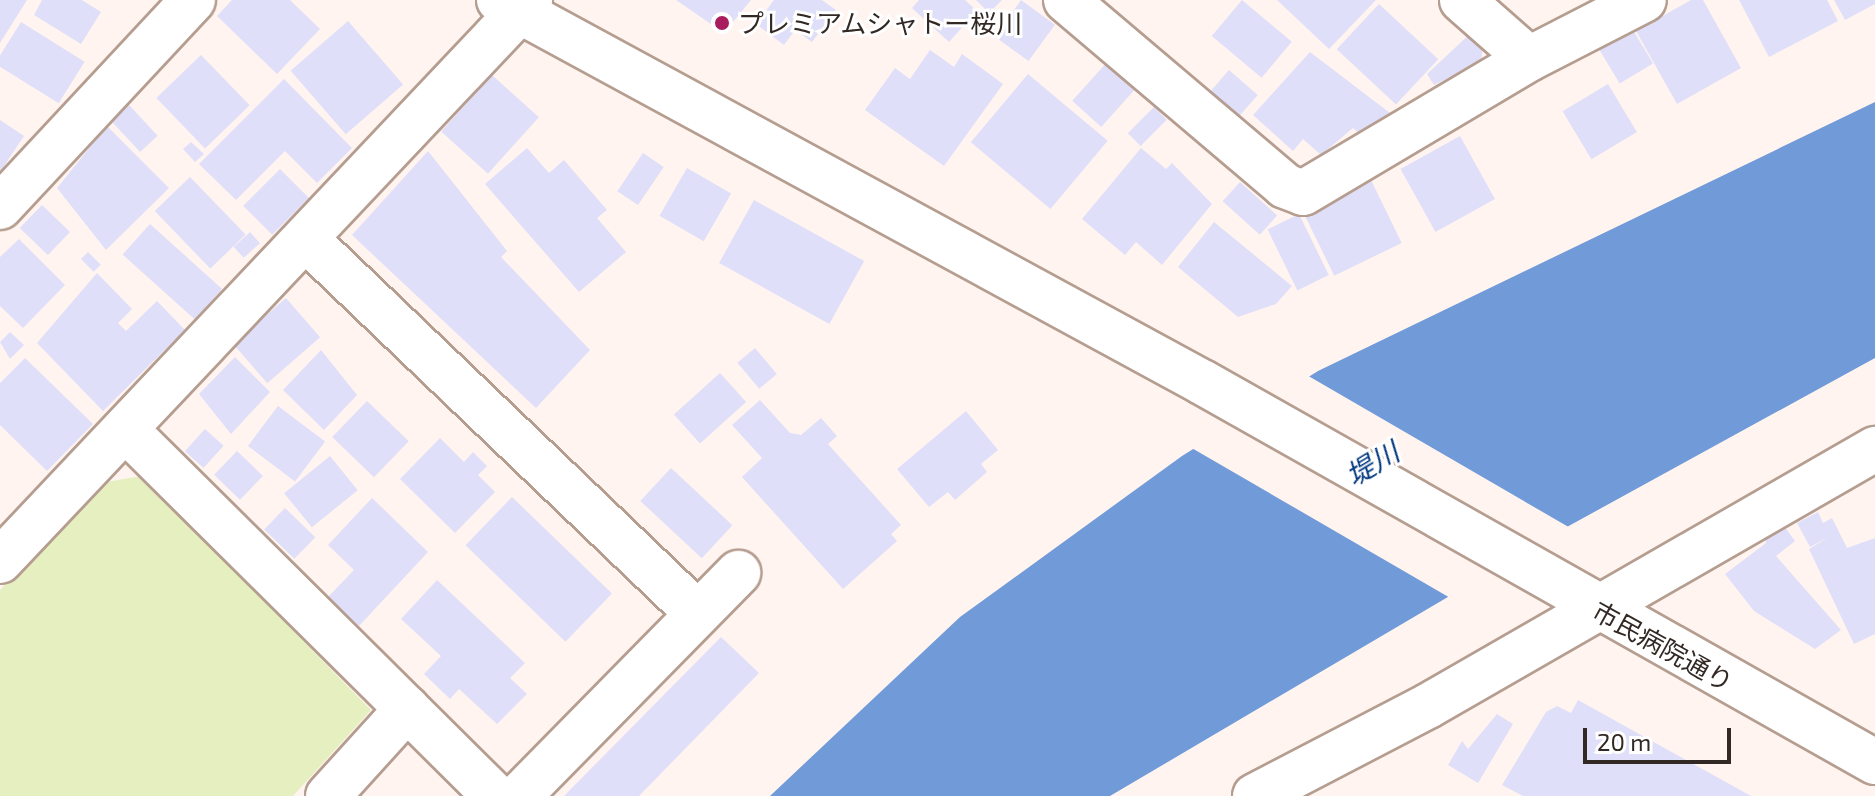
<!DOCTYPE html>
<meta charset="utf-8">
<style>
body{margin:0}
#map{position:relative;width:1875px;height:796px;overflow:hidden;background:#fff4ef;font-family:"Exo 2","Noto Sans JP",sans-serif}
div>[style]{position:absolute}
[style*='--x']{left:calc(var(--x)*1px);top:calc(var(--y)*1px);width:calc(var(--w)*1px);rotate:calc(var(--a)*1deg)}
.green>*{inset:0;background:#e6efbf}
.water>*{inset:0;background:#709bd8}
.pier>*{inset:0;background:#fff4ef}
.building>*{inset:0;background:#dfdff9;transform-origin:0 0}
.roads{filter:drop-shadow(2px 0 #b59d90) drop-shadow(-2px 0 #b59d90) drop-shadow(0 2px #b59d90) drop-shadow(0 -2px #b59d90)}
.minor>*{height:44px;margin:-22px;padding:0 22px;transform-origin:22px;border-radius:22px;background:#fff}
.dots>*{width:22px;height:22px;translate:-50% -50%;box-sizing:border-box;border:4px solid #fff;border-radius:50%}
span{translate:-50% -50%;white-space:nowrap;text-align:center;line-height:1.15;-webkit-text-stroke:6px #fff;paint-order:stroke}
.poi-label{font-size:26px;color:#322924}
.left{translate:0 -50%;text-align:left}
.street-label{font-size:26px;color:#322924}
.water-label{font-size:28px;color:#00377f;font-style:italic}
.scale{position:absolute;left:1583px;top:728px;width:148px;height:36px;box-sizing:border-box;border:4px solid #322924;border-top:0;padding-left:10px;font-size:24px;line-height:28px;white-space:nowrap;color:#322924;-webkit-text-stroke:6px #fff;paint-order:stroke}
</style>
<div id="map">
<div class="green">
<i style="clip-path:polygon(141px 476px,371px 710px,293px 796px,0 796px,0 590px,101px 483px)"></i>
</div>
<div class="water">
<i style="clip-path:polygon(1875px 102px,1875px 358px,1565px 528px,1110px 796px,770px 796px,960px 617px,1182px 456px,1318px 371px)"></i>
</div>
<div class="pier">
<i style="clip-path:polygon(1305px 374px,1572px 529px,1452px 599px,1190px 447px)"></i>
</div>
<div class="building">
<i style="clip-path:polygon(0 0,27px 0,0 43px)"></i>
<i style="clip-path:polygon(42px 0,82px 0,101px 12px,81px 44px,34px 15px)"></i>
<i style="clip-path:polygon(232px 0,290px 0,320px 29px,277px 74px,217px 16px)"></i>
<i style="clip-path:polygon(676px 0,751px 0,724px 33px)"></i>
<i style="clip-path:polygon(774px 0,822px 0,836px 10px,812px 42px,795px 30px,784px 45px,756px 24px)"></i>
<i style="clip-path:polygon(919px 0,965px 0,977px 11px,949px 42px,912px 8px)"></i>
<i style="clip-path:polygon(976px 0,1002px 0,989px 13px)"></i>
<i style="left:1021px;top:0;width:42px;height:45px;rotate:36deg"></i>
<i style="left:1242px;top:0;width:65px;height:47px;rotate:40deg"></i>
<i style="clip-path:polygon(1277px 0,1376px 0,1329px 49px)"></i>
<i style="clip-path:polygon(1691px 0,1703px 0,1741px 68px,1677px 104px,1636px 31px)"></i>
<i style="clip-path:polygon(1739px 0,1827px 0,1838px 21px,1769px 57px)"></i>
<i style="clip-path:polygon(1834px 0,1875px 0,1875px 4px,1845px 20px)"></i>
<i style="left:1379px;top:4px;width:81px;height:62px;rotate:43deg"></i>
<i style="left:348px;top:21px;width:84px;height:76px;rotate:49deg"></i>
<i style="left:21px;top:22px;width:75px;height:49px;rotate:32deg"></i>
<i style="left:1633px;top:30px;width:39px;height:39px;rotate:59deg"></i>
<i style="clip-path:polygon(1472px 32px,1483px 44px,1481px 62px,1434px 85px,1427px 74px)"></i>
<i style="clip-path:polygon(930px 50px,954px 67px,962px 54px,1003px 84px,944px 166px,865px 110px,895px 68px,910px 79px)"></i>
<i style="clip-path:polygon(1310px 52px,1390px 113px,1377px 128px,1372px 123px,1361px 135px,1353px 128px,1321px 155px,1303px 139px,1293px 151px,1253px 115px)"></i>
<i style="left:201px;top:55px;width:70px;height:62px;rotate:46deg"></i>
<i style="left:1109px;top:60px;width:39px;height:55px;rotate:42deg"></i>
<i style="left:1229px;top:70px;width:38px;height:31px;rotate:41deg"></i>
<i style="left:1028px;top:74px;width:104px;height:89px;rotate:40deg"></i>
<i style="left:492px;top:75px;width:63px;height:76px;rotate:42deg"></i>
<i style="clip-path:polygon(284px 79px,352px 148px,317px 183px,285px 151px,236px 200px,199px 164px)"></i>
<i style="left:1608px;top:84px;width:56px;height:53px;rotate:59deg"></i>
<i style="left:129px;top:105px;width:42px;height:24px;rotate:47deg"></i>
<i style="left:1154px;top:107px;width:18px;height:37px;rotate:45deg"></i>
<i style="clip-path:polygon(0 120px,24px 136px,0 172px)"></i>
<i style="clip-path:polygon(107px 126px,169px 188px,106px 250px,57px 188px)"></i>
<i style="left:1460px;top:136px;width:72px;height:68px;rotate:61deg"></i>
<i style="clip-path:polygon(191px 142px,204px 154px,195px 162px,183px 149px)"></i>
<i style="clip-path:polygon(527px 148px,549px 173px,564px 160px,607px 210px,597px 218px,626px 252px,579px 292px,485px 184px)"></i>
<i style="clip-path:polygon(1141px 148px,1166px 169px,1172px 163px,1212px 204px,1162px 265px,1136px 242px,1125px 255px,1082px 219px)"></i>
<i style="clip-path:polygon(428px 151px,507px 251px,501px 257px,590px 350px,536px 408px,352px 235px)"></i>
<i style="left:643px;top:153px;width:25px;height:46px;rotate:34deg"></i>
<i style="left:687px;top:168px;width:51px;height:55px;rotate:30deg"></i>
<i style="left:280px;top:169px;width:41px;height:52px;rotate:45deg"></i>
<i style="left:190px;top:177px;width:80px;height:49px;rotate:46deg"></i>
<i style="left:1371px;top:180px;width:70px;height:75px;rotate:64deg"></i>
<i style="left:1240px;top:182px;width:50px;height:26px;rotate:42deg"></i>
<i style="left:754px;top:200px;width:126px;height:72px;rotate:29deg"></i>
<i style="left:42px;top:205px;width:39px;height:32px;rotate:44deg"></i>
<i style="left:1299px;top:214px;width:68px;height:35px;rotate:64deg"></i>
<i style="clip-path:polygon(1214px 222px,1292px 286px,1276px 304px,1238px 317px,1178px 267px)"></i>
<i style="left:150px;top:224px;width:97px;height:41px;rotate:42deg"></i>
<i style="left:250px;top:232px;width:15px;height:22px;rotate:48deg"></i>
<i style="clip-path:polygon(19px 239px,65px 285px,23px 328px,0 306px,0 257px)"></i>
<i style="left:88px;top:252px;width:18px;height:10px;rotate:45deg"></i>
<i style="clip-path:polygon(97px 273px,132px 309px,118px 323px,126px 331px,157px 301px,185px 330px,103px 411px,37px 343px)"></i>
<i style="left:286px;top:298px;width:52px;height:70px;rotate:49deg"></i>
<i style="clip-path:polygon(10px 332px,24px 345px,10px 359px,0 342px)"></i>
<i style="left:755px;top:348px;width:34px;height:23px;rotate:50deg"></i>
<i style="clip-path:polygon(321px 350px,357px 395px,324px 430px,283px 390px)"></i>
<i style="clip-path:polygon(235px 357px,270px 392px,231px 434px,199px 394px)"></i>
<i style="clip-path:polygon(25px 358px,93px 424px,47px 471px,0 425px,0 383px)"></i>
<i style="left:720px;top:373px;width:39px;height:62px;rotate:48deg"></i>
<i style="clip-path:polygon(760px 400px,790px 433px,801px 435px,821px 418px,837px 436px,828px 444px,901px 525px,891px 534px,897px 541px,843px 589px,742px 477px,762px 458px,732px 425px)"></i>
<i style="left:367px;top:401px;width:58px;height:50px;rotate:44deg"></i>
<i style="left:278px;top:406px;width:59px;height:50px;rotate:37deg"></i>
<i style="clip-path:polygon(966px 411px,998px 450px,981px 464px,987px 472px,955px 500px,948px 492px,929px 507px,897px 469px)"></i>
<i style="left:205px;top:429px;width:25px;height:30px;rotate:42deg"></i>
<i style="clip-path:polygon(440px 438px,464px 462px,473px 452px,487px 466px,478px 475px,495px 492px,455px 533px,400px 479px)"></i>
<i style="left:237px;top:451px;width:36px;height:33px;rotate:44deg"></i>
<i style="left:330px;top:456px;width:44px;height:59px;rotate:51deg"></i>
<i style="left:671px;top:468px;width:84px;height:45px;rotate:43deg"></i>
<i style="left:512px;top:497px;width:139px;height:67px;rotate:44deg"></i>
<i style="clip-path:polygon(372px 498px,428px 552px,359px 626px,328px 597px,354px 570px,328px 545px)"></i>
<i style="left:285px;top:508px;width:42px;height:30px;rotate:44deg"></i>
<i style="clip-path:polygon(1818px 512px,1823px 523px,1832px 518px,1847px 548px,1875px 538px,1875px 634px,1854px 644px,1809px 549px,1829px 537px,1810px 547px,1797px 523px)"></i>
<i style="clip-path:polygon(1779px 519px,1795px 541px,1776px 556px,1841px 630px,1815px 649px,1754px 611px,1725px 574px,1766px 543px,1764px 530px)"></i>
<i style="clip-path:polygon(437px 580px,525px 663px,510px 678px,527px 694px,497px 724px,459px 689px,450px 699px,424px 674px,441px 656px,401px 619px)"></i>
<i style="clip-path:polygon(721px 637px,759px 673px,639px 796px,564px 796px)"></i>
<i style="clip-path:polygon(1578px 700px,1751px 796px,1523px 796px,1502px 785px,1546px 712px,1557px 706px,1571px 713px)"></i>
<i style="clip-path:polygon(1497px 714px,1513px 724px,1478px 783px,1448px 765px,1462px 741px,1468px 749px)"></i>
</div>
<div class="roads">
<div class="minor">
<i style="--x:499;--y:0;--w:800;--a:28.52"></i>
<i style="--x:1202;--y:382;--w:773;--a:29.45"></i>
<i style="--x:1066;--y:0;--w:287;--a:40.3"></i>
<i style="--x:1285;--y:186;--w:19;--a:21"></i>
<i style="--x:1303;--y:193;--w:263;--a:-30.7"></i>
<i style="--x:1462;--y:0;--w:89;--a:41.4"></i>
<i style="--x:1529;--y:59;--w:129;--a:-27.2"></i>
<i style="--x:0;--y:207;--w:283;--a:-47"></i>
<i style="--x:308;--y:241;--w:537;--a:43.72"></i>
<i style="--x:126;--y:430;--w:520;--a:44.77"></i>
<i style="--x:0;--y:561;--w:772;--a:-46.63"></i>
<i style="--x:328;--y:796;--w:118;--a:-47.8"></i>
<i style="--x:519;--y:796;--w:313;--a:-45.5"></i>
<i style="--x:1255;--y:796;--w:195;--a:-27.5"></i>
<i style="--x:1428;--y:706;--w:516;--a:-29.9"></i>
</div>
</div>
<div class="dots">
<i style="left:722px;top:23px;background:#a91d5e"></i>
</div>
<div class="poi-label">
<span class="left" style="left:738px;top:23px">プレミアムシャトー桜川</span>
</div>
<div class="street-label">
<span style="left:1663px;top:646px;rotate:29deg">市民病院通り</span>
</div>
<div class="water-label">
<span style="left:1372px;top:463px;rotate:-31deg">堤川</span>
</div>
<div class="scale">20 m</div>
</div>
